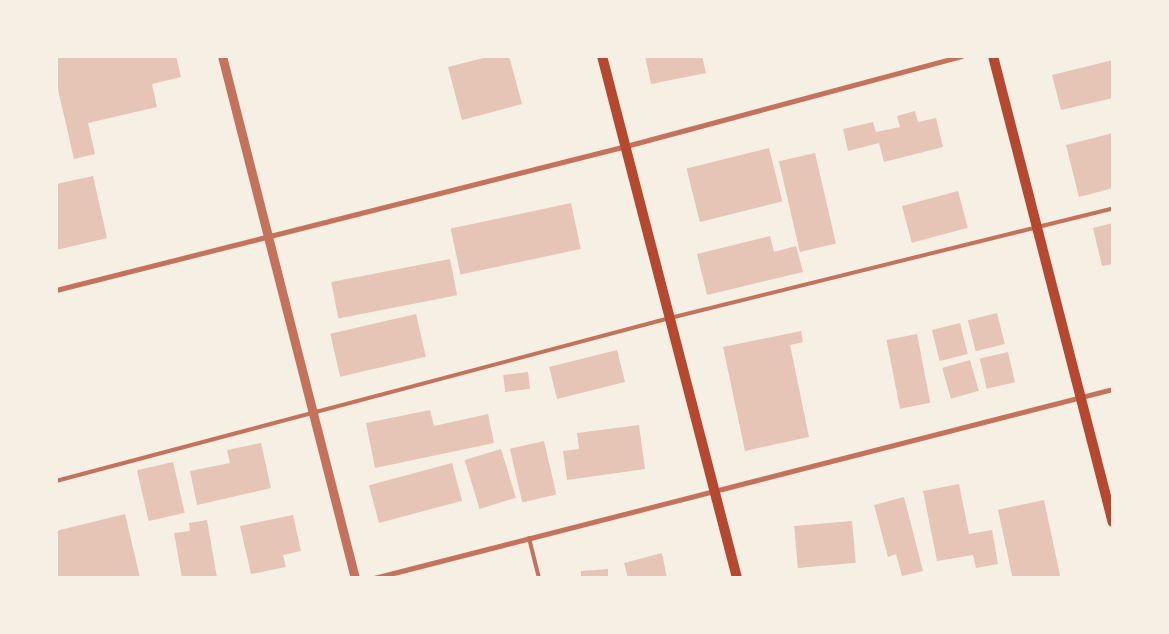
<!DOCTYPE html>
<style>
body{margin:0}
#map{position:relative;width:1169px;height:634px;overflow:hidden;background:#f6efe4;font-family:Jost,sans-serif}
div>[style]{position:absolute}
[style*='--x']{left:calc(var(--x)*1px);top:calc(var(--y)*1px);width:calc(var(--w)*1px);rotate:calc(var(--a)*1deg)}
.building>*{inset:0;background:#e6c5b7;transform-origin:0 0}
.service>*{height:4px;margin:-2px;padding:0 2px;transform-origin:2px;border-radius:2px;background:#c5725c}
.minor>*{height:5px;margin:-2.5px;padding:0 2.5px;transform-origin:2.5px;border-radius:2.5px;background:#c5725c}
.tertiary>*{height:9px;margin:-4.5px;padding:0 4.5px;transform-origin:4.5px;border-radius:4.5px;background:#c5725c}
.secondary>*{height:10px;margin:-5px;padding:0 5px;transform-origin:5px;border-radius:5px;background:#b5482f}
span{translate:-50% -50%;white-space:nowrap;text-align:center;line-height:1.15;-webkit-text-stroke:5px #f6efe4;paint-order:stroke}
.frame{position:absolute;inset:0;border:58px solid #f6efe4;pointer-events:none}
</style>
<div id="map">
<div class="building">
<i style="clip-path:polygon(56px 56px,176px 56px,181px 77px,152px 84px,157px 107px,88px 123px,95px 154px,74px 159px,56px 81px)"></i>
<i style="clip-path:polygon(491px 56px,509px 56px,522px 104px,462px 120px,448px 67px)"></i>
<i style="clip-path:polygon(645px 56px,702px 56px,706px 73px,651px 84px)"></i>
<i style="clip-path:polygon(1113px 60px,1113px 98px,1061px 110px,1052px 75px)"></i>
<i style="clip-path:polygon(915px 111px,918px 122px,936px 118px,943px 147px,884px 162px,879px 143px,848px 151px,843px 129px,873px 122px,876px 132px,900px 127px,897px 116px)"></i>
<i style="clip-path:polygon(1113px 133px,1113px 188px,1079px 197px,1066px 145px)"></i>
<i style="left:769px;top:148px;width:55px;height:85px;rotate:76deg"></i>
<i style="left:815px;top:153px;width:93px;height:37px;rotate:77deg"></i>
<i style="clip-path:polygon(93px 176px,107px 238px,56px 250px,56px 184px)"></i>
<i style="left:958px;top:191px;width:38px;height:58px;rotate:75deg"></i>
<i style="left:571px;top:203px;width:47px;height:123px;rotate:78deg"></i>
<i style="clip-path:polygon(1113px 223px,1113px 264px,1102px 266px,1093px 228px)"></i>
<i style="clip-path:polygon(770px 236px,774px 252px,796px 246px,803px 272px,707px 295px,697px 254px)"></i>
<i style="left:450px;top:259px;width:37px;height:121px;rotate:79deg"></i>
<i style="left:997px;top:313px;width:32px;height:30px;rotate:76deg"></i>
<i style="left:416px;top:314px;width:44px;height:88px;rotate:77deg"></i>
<i style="left:960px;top:323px;width:32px;height:29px;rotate:76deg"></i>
<i style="clip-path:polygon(801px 331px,803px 342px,790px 345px,809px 437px,745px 451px,723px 347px)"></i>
<i style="left:917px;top:334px;width:70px;height:31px;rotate:79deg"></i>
<i style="left:617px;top:350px;width:33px;height:70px;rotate:76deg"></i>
<i style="left:1008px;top:352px;width:31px;height:29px;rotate:77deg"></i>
<i style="left:970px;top:360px;width:32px;height:29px;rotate:74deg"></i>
<i style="left:528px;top:372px;width:17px;height:25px;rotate:83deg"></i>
<i style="clip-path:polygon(430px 410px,434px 426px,488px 414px,494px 443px,375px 468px,366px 423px)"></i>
<i style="clip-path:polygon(639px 425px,645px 469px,567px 480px,563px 451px,579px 449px,577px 433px)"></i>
<i style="left:544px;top:441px;width:55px;height:35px;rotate:77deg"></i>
<i style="clip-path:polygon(261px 443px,271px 488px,197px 505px,190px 471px,230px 463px,227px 450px)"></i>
<i style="left:501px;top:449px;width:51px;height:38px;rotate:73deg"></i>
<i style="left:173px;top:462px;width:52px;height:37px;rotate:77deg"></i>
<i style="left:452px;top:463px;width:39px;height:86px;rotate:75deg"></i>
<i style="clip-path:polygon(959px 484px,969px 534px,992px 530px,998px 564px,976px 568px,973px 555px,937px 561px,923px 491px)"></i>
<i style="clip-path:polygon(904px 497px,923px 571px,902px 576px,896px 554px,888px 557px,874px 505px)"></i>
<i style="left:1044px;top:500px;width:80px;height:47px;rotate:78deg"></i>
<i style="clip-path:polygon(125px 514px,140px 578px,56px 578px,56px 531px)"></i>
<i style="clip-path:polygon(293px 515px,301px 551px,283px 555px,286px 567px,251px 574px,240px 526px)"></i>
<i style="clip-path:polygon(207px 520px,217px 578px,182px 578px,174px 533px,190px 531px,189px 523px)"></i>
<i style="left:852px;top:521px;width:42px;height:58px;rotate:85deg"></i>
<i style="clip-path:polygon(662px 553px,667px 578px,628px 578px,624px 563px)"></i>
<i style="clip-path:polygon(608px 569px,608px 578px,581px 578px,581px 571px)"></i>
</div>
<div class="service">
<i style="--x:56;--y:481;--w:635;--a:-14.87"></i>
<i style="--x:670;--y:318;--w:456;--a:-13.9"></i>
<i style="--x:529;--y:538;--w:41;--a:76"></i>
</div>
<div class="minor">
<i style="--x:56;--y:290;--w:588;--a:-14.18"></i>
<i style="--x:626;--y:146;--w:347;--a:-15"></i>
<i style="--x:374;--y:578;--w:763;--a:-14.35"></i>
</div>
<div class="tertiary">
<i style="--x:222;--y:56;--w:539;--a:75.71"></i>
</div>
<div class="secondary">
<i style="--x:602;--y:56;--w:539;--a:75.5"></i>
<i style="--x:993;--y:56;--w:481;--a:75.6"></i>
</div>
<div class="frame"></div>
</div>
